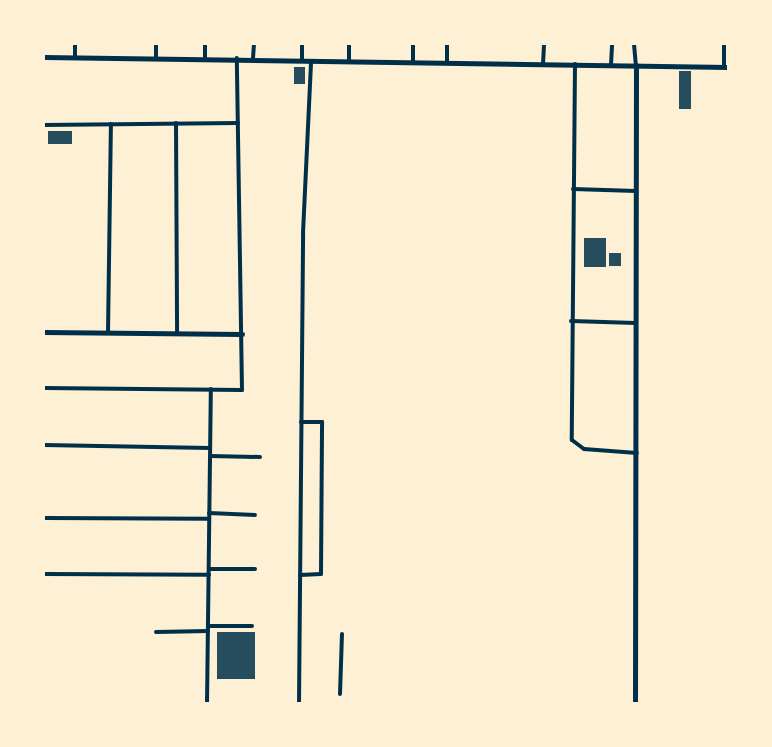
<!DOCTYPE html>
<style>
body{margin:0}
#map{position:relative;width:772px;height:747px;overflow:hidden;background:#fdf0d5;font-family:"Fira Sans Condensed",sans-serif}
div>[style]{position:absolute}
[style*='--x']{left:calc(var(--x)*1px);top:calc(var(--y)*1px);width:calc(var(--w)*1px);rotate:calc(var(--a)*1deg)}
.building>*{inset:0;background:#264d5e;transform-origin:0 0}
.minor>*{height:4px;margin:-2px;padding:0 2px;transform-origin:2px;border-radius:2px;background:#003049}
.tertiary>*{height:5px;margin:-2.5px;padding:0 2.5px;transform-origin:2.5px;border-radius:2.5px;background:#003049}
.secondary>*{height:5px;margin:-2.5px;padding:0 2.5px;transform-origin:2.5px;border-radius:2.5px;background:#003049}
span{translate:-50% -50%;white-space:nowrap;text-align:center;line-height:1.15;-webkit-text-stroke:4.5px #fdf0d5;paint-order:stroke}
.frame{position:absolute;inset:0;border:45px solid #fdf0d5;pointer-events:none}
</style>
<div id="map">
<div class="building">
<i style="left:305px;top:67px;width:17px;height:11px;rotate:90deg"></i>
<i style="left:679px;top:71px;width:12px;height:38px"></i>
<i style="left:72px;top:131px;width:13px;height:24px;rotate:90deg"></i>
<i style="left:584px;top:238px;width:22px;height:29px"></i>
<i style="left:609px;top:253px;width:12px;height:13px"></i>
<i style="left:255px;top:632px;width:47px;height:38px;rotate:90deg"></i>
</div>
<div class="minor">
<i style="--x:634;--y:44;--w:21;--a:85"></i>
<i style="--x:75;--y:57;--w:13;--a:-90"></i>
<i style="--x:156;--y:57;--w:13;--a:-90"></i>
<i style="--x:205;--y:58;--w:14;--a:-90"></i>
<i style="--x:253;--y:58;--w:14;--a:-86"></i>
<i style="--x:302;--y:60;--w:16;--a:-90"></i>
<i style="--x:349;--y:61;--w:17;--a:-90"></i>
<i style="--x:413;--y:62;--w:18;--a:-90"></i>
<i style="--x:447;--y:62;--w:18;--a:-90"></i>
<i style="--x:543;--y:64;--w:20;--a:-87"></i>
<i style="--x:575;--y:64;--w:376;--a:90.5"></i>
<i style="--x:572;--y:440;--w:15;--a:37"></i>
<i style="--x:584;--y:449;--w:53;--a:4.3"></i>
<i style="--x:611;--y:65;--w:21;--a:-87"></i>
<i style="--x:724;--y:67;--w:23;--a:-90"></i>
<i style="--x:176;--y:123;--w:211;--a:89.7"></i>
<i style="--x:44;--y:125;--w:194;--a:-0.6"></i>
<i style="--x:573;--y:189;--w:63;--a:1.8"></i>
<i style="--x:571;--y:321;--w:65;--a:1.8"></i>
<i style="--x:108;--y:333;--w:209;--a:-89.2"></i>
<i style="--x:44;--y:388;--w:198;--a:0.6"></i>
<i style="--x:242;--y:390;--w:332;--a:-90.9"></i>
<i style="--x:44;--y:445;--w:166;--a:1"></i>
<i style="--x:210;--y:456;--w:50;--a:1.1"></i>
<i style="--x:209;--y:513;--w:46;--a:2.5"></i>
<i style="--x:44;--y:518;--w:165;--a:0.3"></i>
<i style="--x:209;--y:569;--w:46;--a:0"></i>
<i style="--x:44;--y:574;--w:165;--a:0.3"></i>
<i style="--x:300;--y:575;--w:21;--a:-3"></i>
<i style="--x:321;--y:574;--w:152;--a:-89.6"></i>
<i style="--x:322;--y:422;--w:21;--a:180"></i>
<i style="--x:208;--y:626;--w:44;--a:0"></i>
<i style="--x:156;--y:632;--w:52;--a:-1.1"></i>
<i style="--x:340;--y:694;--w:60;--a:-88.1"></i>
<i style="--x:207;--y:704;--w:315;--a:-89.3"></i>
<i style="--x:299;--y:704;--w:471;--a:-89.5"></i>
<i style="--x:303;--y:233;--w:172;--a:-87.3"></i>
</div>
<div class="tertiary">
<i style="--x:44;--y:332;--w:198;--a:0.6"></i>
<i style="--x:635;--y:704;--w:639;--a:-89.91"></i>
</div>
<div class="secondary">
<i style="--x:44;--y:57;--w:684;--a:0.84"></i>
</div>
<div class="frame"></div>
</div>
